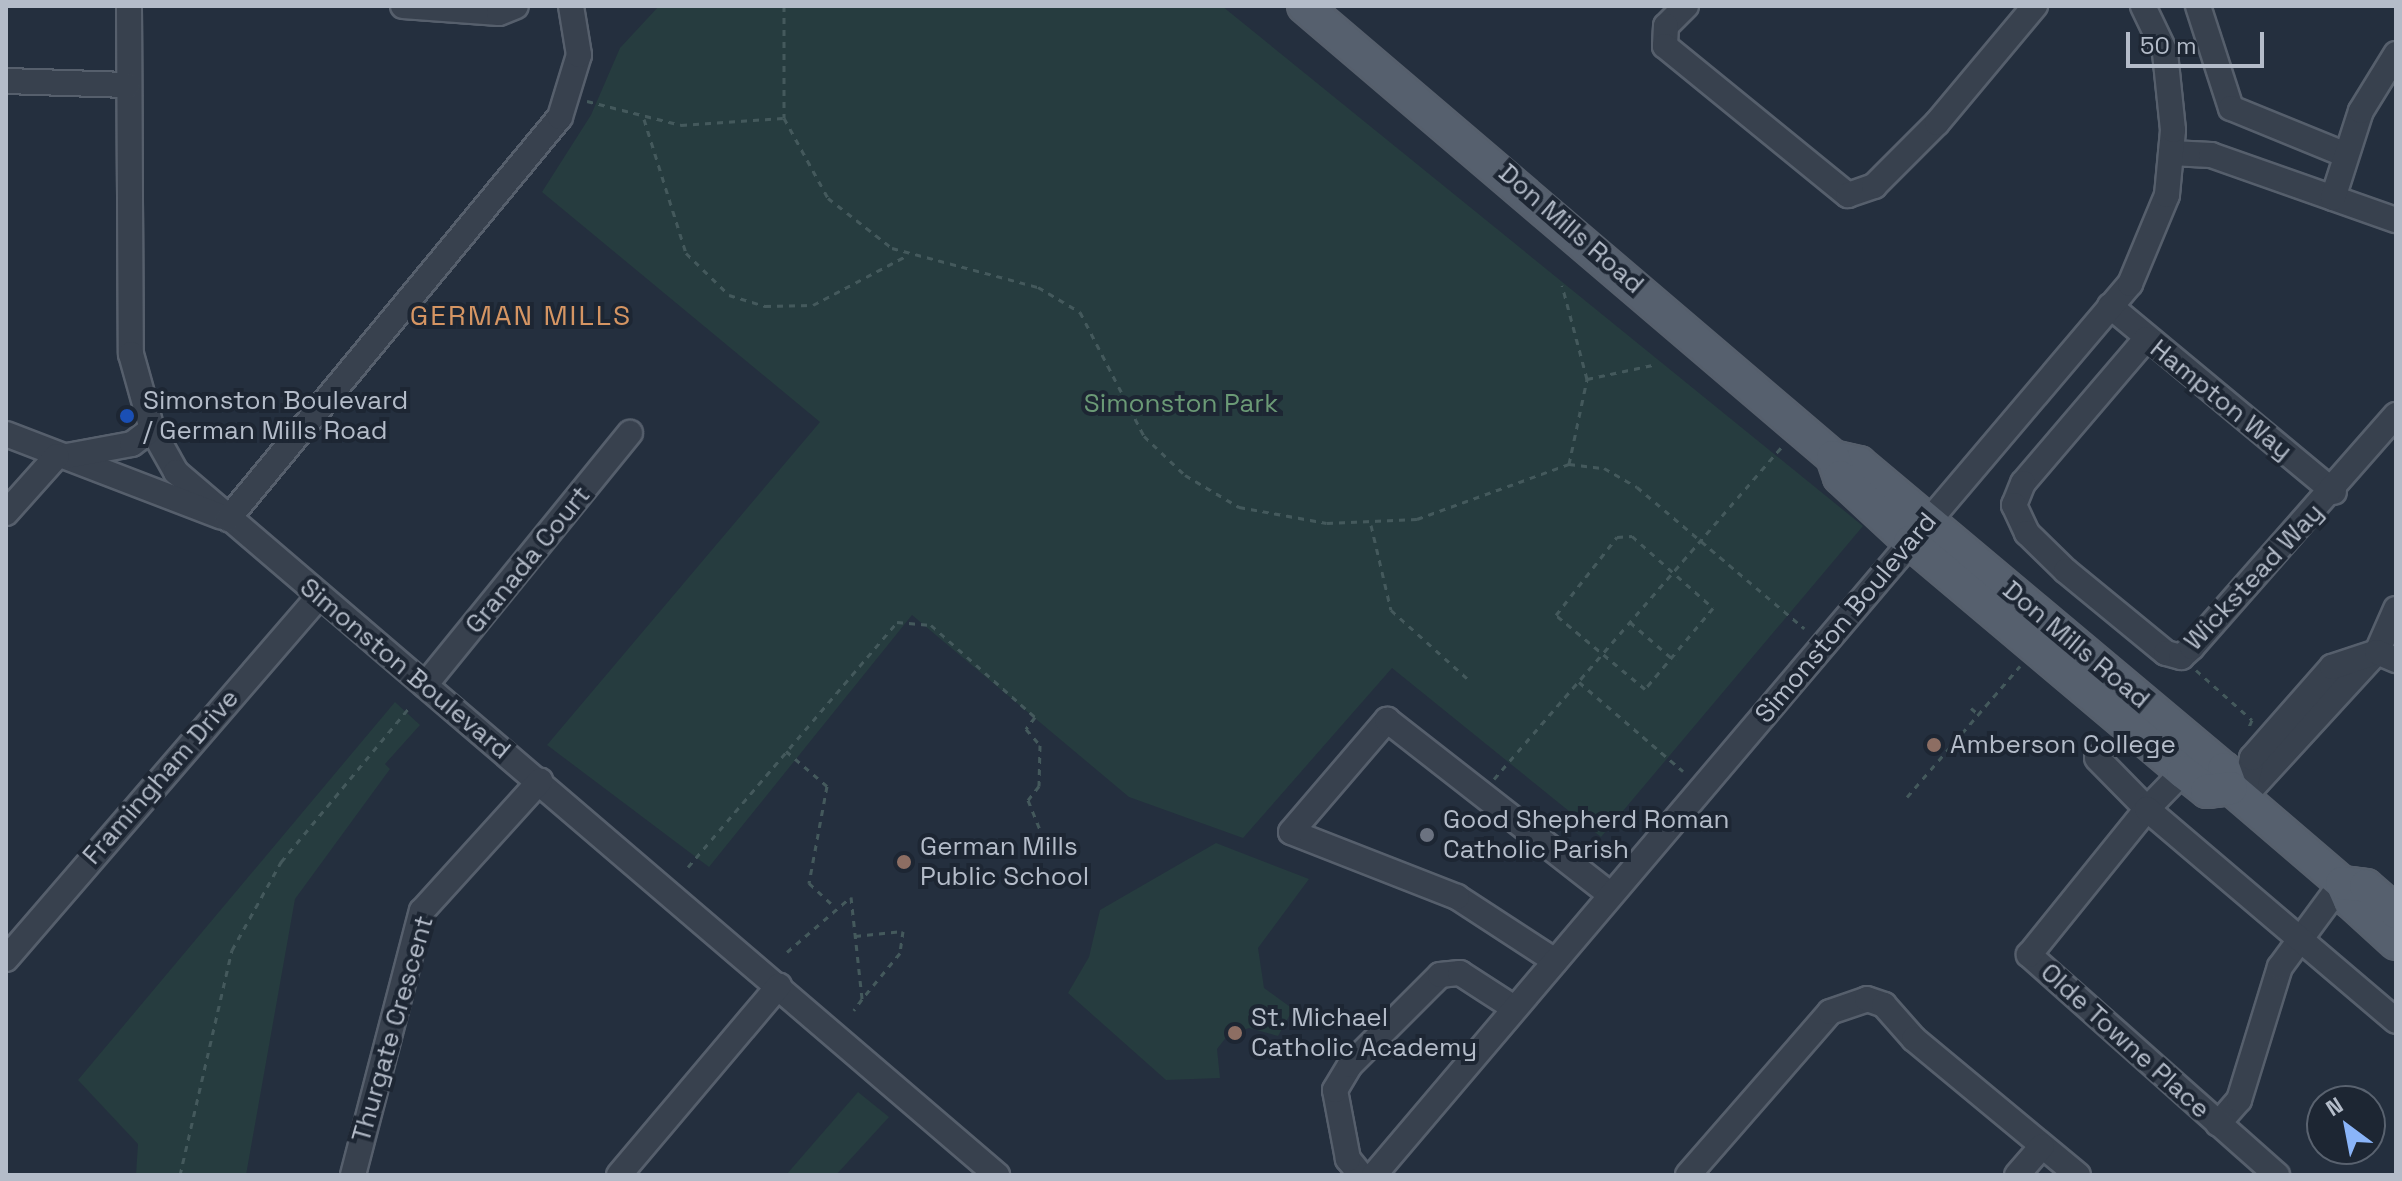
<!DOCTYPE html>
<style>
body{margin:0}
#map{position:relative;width:2402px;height:1181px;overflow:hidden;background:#242f3e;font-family:"Space Grotesk",sans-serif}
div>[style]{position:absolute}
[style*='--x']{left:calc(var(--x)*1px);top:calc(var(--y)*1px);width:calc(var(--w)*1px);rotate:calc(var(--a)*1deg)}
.green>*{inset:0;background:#263c3f}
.path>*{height:3px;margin-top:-1.5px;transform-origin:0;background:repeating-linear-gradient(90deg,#44595c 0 6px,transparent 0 12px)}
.roads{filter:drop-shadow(2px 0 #565f6c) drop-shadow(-2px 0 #565f6c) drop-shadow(0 2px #565f6c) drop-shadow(0 -2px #565f6c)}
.minor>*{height:24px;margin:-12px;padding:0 12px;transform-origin:12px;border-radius:12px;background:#38414e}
.major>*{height:32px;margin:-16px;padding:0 16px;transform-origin:16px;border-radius:16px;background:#56606e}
.dots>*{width:22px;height:22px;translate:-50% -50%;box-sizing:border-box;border:4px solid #1d2633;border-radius:50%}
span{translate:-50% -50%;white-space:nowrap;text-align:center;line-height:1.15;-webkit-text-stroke:8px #1d2633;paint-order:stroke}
.street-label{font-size:26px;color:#b4bcc9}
.poi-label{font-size:26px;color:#b4bcc9}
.left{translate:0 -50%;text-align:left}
.park-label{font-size:26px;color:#6b9a76}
.neighbourhood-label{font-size:28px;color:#d59563;letter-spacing:2px}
.frame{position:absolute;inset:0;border:8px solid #b4bcc9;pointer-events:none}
.north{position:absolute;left:2306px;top:1085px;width:80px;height:80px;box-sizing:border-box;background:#1d2633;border:2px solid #59626f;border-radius:50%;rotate:328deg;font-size:22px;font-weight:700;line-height:32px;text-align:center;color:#b4bcc9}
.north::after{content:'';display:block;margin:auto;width:28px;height:36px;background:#8ab4f8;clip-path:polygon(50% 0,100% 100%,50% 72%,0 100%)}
.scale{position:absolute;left:2126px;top:32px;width:138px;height:36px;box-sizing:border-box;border:4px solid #b4bcc9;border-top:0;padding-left:10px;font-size:24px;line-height:28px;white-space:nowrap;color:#b4bcc9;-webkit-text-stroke:6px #1d2633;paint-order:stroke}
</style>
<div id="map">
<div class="green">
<i style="clip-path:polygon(659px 6px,1222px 6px,1863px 526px,1601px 837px,1392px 668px,1243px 838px,1129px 797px,912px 615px,709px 867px,547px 745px,820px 422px,542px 192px,591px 115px,620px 48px)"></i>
<i style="clip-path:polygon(395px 702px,420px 725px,385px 764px,390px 769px,295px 899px,246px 1175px,136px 1175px,138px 1144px,78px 1080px)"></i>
<i style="clip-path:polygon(1216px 843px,1309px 879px,1258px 948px,1264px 988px,1293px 1009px,1278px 1036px,1249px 1028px,1228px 1035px,1217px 1049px,1220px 1078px,1166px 1080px,1068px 993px,1089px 957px,1100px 910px)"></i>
<i style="clip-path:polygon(858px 1092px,889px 1117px,836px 1175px,786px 1175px)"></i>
</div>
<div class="path">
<i style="--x:784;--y:6;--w:112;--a:90"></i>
<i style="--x:784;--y:118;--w:91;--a:61.2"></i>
<i style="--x:828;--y:198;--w:81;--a:38"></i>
<i style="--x:892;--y:248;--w:151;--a:15"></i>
<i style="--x:1038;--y:287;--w:49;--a:30.8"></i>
<i style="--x:1080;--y:312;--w:140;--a:62.7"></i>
<i style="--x:1144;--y:436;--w:57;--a:43.6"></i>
<i style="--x:1185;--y:475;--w:63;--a:30.7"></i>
<i style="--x:1239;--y:507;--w:89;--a:10.3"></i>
<i style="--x:1327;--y:523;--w:90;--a:-2.5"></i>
<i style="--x:1417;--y:519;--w:162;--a:-19.9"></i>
<i style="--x:1569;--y:464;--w:87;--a:-78"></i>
<i style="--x:1587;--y:379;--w:97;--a:-104.9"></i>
<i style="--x:587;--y:101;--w:97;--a:14.3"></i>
<i style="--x:681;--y:125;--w:102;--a:-3.9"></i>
<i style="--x:644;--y:119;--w:140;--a:72.6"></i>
<i style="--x:686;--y:253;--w:60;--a:44.3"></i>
<i style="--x:729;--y:295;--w:38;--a:17"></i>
<i style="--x:765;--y:306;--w:48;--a:-1.2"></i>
<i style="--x:813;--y:305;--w:107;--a:-27.8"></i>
<i style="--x:1587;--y:379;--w:67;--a:-12"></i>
<i style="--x:1569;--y:464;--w:35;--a:7"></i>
<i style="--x:1604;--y:468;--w:38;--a:30"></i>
<i style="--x:1637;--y:487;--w:219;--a:40.2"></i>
<i style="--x:1371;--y:525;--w:87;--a:76.8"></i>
<i style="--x:1391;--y:610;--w:103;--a:41.9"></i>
<i style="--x:1632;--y:536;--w:108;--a:41.6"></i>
<i style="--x:1713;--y:608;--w:106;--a:130"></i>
<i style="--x:1645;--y:689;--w:116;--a:-140.3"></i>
<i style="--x:1556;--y:615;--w:99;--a:-52"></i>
<i style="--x:1617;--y:537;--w:15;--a:-4"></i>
<i style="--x:1630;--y:622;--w:60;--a:40.9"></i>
<i style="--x:2196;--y:670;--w:75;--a:41.8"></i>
<i style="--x:2252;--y:720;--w:10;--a:114"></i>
<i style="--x:1579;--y:682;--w:137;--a:40.6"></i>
<i style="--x:1971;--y:708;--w:11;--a:41"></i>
<i style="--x:786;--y:751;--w:54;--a:40.5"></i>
<i style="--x:827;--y:786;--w:99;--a:100.5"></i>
<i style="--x:809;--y:883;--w:34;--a:43"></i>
<i style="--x:1494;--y:779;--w:440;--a:-49.1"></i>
<i style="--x:1907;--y:797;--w:173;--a:-49.2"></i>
<i style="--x:688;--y:867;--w:322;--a:-49.5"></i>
<i style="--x:897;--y:622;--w:34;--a:5"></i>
<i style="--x:931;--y:625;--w:139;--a:41.5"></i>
<i style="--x:1035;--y:717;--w:15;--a:127"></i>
<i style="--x:1026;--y:729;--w:21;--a:49"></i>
<i style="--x:1040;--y:745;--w:41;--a:91.4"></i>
<i style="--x:1039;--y:786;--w:18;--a:128"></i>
<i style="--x:1028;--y:800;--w:37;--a:68"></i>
<i style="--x:1042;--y:834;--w:19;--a:111"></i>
<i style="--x:855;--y:936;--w:48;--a:-5.9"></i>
<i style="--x:903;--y:931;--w:22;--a:98"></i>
<i style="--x:900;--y:953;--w:60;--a:129.6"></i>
<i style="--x:787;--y:952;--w:84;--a:-40.7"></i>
<i style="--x:851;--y:897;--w:103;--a:83.8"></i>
<i style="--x:862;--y:999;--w:14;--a:126"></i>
<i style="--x:180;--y:1175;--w:231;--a:-77"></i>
<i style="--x:232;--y:950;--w:101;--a:-60.9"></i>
<i style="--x:281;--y:862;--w:200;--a:-50.3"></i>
</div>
<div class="roads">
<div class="minor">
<i style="--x:129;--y:6;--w:348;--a:89.7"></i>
<i style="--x:131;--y:354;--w:78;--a:74.4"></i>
<i style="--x:152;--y:429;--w:49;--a:60.8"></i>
<i style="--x:176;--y:472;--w:1081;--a:40.57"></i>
<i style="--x:403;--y:6;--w:96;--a:4.2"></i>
<i style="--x:499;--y:13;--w:18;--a:-22"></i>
<i style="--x:1686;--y:6;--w:28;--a:135"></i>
<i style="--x:1666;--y:26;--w:20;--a:93"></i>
<i style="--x:1665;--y:46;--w:236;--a:39.2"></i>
<i style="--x:1848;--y:195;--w:28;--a:-19"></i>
<i style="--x:1874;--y:186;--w:89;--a:-45"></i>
<i style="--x:1937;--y:123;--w:153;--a:-50.1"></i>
<i style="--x:2198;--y:6;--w:107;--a:72.1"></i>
<i style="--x:2231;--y:108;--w:124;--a:22.2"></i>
<i style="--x:6;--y:81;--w:122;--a:1.9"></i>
<i style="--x:2171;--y:153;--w:40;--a:2.9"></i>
<i style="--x:2211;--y:155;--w:196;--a:19.4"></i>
<i style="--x:2333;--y:198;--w:91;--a:-72.2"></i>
<i style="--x:2361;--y:111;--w:67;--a:-58.4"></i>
<i style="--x:2110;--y:306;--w:291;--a:39.7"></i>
<i style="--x:2146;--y:339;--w:189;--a:130.5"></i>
<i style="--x:2023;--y:483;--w:24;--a:112"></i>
<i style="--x:2014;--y:505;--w:31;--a:65"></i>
<i style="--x:2027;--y:533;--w:54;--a:44.3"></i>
<i style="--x:2066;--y:571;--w:129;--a:39.4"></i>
<i style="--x:2166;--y:653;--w:16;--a:15"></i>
<i style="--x:2181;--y:657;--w:15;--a:-42"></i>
<i style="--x:2192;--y:647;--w:309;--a:-48.7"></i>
<i style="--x:6;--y:434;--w:231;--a:21"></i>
<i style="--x:67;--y:456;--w:66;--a:-10.5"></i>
<i style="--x:132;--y:444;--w:25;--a:-37"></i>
<i style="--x:6;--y:513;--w:76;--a:-48.2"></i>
<i style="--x:228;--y:519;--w:521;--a:-50.45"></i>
<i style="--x:560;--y:117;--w:65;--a:-73"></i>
<i style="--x:579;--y:55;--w:50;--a:-99.3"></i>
<i style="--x:425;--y:685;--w:325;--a:-50.9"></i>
<i style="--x:2097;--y:758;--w:71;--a:45.6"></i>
<i style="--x:2147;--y:809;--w:52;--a:-45.8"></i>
<i style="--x:2243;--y:798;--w:198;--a:-47.5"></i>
<i style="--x:2377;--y:652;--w:47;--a:-66.2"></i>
<i style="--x:2243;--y:798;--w:41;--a:-77.3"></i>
<i style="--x:2252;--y:758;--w:121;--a:-48.7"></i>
<i style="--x:2332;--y:667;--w:47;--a:-18.4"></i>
<i style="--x:2377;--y:652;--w:21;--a:23"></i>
<i style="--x:6;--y:959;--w:477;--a:-49.2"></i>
<i style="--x:1555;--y:961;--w:117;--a:-146.9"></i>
<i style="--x:1457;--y:897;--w:178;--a:-158.6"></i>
<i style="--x:1291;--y:832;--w:148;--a:-49.4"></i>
<i style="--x:1387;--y:720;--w:283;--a:38"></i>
<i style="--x:2218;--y:1124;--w:32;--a:-49"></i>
<i style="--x:2239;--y:1100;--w:139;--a:-72.9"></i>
<i style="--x:2280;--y:967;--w:104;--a:-53.6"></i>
<i style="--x:353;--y:1175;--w:273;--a:-75.4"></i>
<i style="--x:422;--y:911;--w:176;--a:-47.8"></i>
<i style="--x:619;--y:1175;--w:248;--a:-49.8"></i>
<i style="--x:1361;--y:1175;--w:21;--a:-129"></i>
<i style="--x:1348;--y:1159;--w:70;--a:-100.7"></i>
<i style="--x:1335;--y:1090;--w:29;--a:-59"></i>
<i style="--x:1350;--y:1065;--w:127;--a:-45"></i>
<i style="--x:1440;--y:975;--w:20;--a:-6"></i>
<i style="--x:1460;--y:973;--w:64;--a:32.9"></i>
<i style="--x:1374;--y:1175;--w:1169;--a:-49.69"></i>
<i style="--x:2130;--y:284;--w:96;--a:-67.4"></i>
<i style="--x:2167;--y:195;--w:65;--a:-84.7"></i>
<i style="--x:2173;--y:130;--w:78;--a:-95.9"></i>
<i style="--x:2165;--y:52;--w:51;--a:-115.6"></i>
<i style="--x:1688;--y:1175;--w:216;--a:-48.9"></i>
<i style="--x:1830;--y:1012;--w:39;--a:-19"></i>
<i style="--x:1867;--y:999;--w:18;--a:19"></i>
<i style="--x:1884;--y:1005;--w:45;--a:48.6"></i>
<i style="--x:1914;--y:1039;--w:213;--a:39.7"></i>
<i style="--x:2017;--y:1175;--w:38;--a:-49"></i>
<i style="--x:2277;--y:1175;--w:332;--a:-138.4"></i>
<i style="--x:2029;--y:955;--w:188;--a:-51.1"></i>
<i style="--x:2147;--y:809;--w:327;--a:40.4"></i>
</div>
<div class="major">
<i style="--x:1304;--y:6;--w:695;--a:40.45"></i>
<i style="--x:1833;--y:457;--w:27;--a:13"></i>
<i style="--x:1859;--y:463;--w:476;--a:40"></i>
<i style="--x:2224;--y:769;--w:20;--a:70"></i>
<i style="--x:2231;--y:788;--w:146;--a:40.6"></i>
<i style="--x:2342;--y:883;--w:20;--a:66"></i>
<i style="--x:2350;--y:901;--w:62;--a:42.4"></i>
<i style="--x:1833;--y:457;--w:21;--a:71"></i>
<i style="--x:1840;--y:477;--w:96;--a:42.9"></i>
<i style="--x:1910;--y:542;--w:357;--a:40.1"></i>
<i style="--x:2183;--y:772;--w:31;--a:38"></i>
<i style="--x:2207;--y:791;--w:24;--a:-7"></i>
<i style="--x:2342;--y:883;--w:24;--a:7"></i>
<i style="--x:2366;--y:886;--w:40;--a:41"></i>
</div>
</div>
<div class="dots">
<i style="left:127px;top:416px;background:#1a4fb4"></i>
<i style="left:1934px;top:745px;background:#8d6e63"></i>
<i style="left:1427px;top:835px;background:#6b7280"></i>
<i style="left:904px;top:862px;background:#8d6e63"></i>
<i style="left:1235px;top:1033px;background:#8d6e63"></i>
</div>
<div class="street-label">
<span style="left:1571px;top:229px;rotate:41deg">Don Mills Road</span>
<span style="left:2221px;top:400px;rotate:39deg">Hampton Way</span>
<span style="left:528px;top:560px;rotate:-51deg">Granada Court</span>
<span style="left:2254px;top:577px;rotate:-47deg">Wickstead Way</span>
<span style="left:1846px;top:618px;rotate:-50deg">Simonston Boulevard</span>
<span style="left:2076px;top:645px;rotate:40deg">Don Mills Road</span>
<span style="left:405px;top:669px;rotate:40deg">Simonston Boulevard</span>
<span style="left:161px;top:777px;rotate:-49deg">Framingham Drive</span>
<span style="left:393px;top:1029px;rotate:-74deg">Thurgate Crescent</span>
<span style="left:2125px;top:1041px;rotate:42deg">Olde Towne Place</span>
</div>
<div class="poi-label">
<span class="left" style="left:143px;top:416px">Simonston Boulevard<br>/ German Mills Road</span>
<span class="left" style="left:1950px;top:745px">Amberson College</span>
<span class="left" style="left:1443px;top:835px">Good Shepherd Roman<br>Catholic Parish</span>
<span class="left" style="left:920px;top:862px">German Mills<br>Public School</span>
<span class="left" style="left:1251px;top:1033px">St. Michael<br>Catholic Academy</span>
</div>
<div class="park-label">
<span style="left:1181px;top:404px">Simonston Park</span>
</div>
<div class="neighbourhood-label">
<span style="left:521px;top:315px">GERMAN MILLS</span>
</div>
<div class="frame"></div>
<div class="north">N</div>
<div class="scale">50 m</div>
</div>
